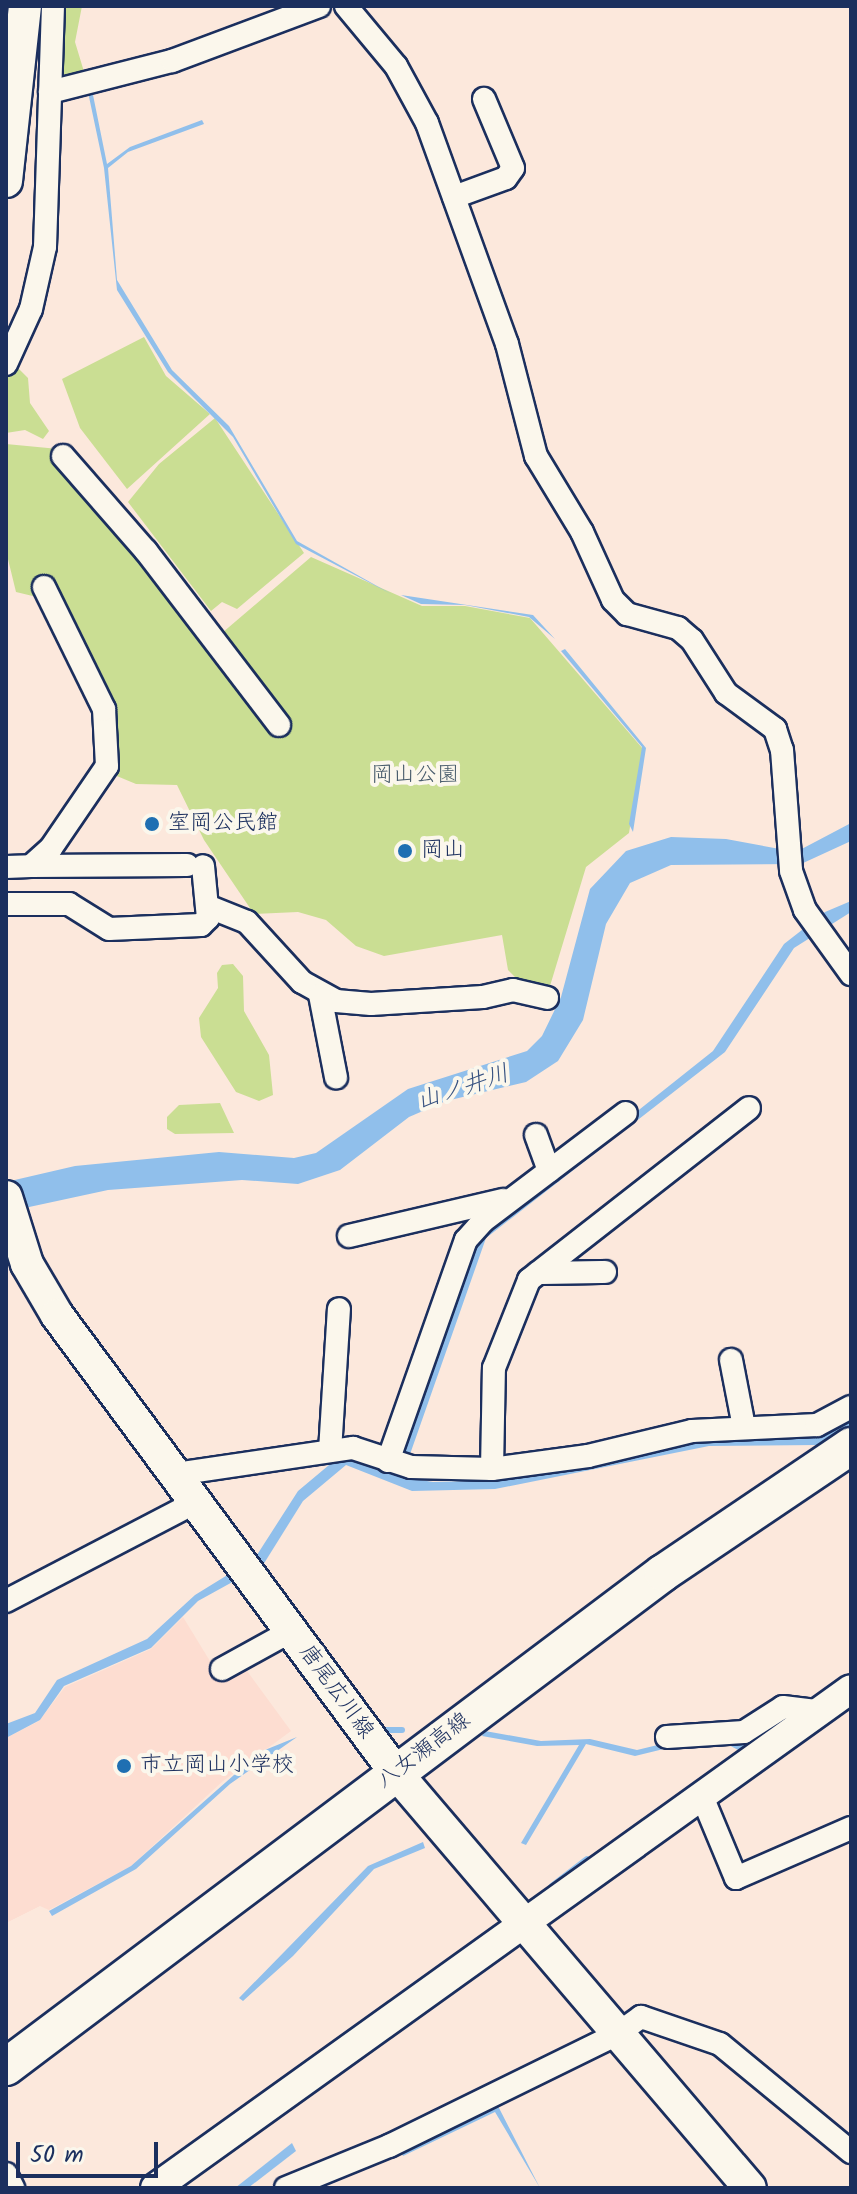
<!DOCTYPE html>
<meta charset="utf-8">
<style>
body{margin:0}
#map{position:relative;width:857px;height:2194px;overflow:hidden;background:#fce8dc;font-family:Kalam,"Klee One",sans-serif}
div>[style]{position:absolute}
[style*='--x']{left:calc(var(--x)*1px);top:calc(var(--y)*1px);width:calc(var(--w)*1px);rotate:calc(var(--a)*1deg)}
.built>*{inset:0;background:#fdddd1}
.green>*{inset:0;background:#cade93}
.water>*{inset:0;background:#90bfeb}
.stream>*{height:6px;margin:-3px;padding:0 3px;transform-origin:3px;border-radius:3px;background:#90bfeb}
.roads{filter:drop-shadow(2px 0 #1b2f5e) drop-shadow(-2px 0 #1b2f5e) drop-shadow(0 2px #1b2f5e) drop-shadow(0 -2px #1b2f5e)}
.minor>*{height:22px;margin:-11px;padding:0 11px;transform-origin:11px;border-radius:11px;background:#fbf7ec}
.tertiary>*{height:28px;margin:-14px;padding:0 14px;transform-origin:14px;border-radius:14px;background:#fbf7ec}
.secondary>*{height:32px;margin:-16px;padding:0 16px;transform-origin:16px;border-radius:16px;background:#fbf7ec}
.primary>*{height:36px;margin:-18px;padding:0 18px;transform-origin:18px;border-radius:18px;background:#fbf7ec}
.dots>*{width:22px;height:22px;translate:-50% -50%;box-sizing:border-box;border:4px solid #fbf7ec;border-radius:50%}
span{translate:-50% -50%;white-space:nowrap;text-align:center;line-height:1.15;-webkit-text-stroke:8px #fbf7ec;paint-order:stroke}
.park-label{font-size:22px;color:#475b6b}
.poi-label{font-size:22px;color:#1b2f5e}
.left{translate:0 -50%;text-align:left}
.street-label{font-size:22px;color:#1b2f5e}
.water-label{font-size:24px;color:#385381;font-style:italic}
.frame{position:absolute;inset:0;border:8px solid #1b2f5e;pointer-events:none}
.scale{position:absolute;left:16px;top:2142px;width:142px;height:36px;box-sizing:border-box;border:4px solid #1b2f5e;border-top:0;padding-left:10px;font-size:24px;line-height:28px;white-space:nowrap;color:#1b2f5e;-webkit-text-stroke:6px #fbf7ec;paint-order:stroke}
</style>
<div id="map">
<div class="built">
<i style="clip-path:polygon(183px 1617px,213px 1666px,242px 1664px,291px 1731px,223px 1781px,131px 1866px,49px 1910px,40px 1906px,6px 1923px,6px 1738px,39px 1721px,65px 1687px,151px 1649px)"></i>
</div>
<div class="green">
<i style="clip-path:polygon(63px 6px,82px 6px,75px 42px,85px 75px,77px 81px,65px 77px,62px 68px)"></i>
<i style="clip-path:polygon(144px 337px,166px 376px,210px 414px,127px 489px,80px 428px,62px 379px)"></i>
<i style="clip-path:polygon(17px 367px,28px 378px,30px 403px,49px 431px,43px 439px,25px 430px,6px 433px,6px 379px)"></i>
<i style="clip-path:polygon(215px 418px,304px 553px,237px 609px,222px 602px,211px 611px,128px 502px,159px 464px)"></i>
<i style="clip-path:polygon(6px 444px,69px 450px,82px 460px,222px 633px,311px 557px,422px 606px,465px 606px,530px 618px,643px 749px,629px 833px,586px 867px,550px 986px,541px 991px,523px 985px,508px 970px,502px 935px,384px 956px,356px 946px,326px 920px,298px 912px,254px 914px,204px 840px,177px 785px,136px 784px,100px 769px,91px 698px,41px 598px,16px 592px,6px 551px)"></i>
<i style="clip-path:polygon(233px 964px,243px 976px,244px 1011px,269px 1055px,273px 1095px,259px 1101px,236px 1092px,201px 1037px,199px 1018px,218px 988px,217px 973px,222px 965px)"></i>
<i style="clip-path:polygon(220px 1103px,234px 1133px,175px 1134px,167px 1129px,167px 1117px,179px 1105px)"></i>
</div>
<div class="water">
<i style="clip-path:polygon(92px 90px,107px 164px,130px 147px,202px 120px,204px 124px,128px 152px,108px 168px,117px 280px,172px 370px,229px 426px,297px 541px,393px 595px,296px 544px,233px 437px,168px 372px,117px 290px,104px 168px,88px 92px)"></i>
<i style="clip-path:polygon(401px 595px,533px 615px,555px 639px,529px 617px,465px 605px,421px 604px)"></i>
<i style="clip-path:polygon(565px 649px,646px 748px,633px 832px,629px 824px,642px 747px,561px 651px)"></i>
<i style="clip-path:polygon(851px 823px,851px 841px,801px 864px,671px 865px,630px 883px,606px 924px,583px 1020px,558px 1061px,526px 1082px,446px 1101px,409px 1117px,340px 1170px,298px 1184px,242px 1180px,108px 1190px,6px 1212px,6px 1182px,75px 1166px,219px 1152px,294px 1158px,316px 1153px,408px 1089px,527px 1051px,542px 1036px,561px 997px,590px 889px,626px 851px,671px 837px,726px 839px,796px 852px)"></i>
<i style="clip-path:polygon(851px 901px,851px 912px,794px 948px,725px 1052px,486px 1238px,402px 1477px,433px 1482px,507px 1480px,851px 1412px,851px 1427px,818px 1445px,709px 1446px,495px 1489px,412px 1491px,346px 1465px,303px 1501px,263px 1565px,198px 1601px,151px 1648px,64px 1686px,40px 1720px,6px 1738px,6px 1724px,35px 1713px,57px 1680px,147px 1639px,195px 1595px,255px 1558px,298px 1491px,335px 1460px,369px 1460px,393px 1473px,479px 1237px,713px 1051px,784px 944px,825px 912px)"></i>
<i style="clip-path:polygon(773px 1717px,776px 1726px,740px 1751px,727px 1744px,680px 1745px,635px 1756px,586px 1744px,526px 1845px,521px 1843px,579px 1745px,537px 1746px,482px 1736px,485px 1731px,541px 1741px,590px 1739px,637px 1750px)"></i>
<i style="clip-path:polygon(297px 1737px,230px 1784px,136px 1869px,52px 1916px,49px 1911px,131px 1866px,260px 1752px)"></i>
<i style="clip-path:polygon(423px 1842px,425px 1848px,374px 1869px,293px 1956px,243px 2001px,239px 1998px,368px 1866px)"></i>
<i style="clip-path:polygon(498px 2106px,540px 2188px,495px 2112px,403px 2156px,401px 2152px)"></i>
<i style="clip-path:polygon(292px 2143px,296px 2151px,248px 2188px,235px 2188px)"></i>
</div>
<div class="stream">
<i style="--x:386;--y:1730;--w:16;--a:0"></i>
<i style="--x:552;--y:1886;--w:44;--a:-37.6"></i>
</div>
<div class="roads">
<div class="minor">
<i style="--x:346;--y:6;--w:78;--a:50.2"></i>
<i style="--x:396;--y:66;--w:65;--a:61.5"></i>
<i style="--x:427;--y:123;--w:235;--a:70.1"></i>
<i style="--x:507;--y:344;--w:116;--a:75.5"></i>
<i style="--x:536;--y:456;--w:89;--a:58.8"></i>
<i style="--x:582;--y:532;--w:75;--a:65.5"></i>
<i style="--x:613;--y:600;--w:20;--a:45"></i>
<i style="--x:627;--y:614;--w:53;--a:15.4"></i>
<i style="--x:678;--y:628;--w:18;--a:41"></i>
<i style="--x:692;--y:640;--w:63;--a:57.3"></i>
<i style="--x:726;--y:693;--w:61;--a:36.3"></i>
<i style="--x:775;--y:729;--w:22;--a:72"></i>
<i style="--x:782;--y:750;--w:121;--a:85.7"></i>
<i style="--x:791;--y:871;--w:41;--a:70.3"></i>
<i style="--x:805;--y:910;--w:79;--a:54.3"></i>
<i style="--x:50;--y:92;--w:126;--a:-14.3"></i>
<i style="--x:172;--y:61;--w:157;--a:-20.5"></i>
<i style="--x:454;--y:197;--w:55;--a:-20.1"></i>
<i style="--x:506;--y:178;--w:12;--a:-55"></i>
<i style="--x:513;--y:168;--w:75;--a:-112.8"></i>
<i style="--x:6;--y:364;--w:60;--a:-65.6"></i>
<i style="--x:31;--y:309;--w:64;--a:-77.3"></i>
<i style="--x:45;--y:247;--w:241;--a:-88.1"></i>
<i style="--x:63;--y:456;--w:126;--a:48.9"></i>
<i style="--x:146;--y:551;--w:219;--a:52.6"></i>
<i style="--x:31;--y:866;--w:156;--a:-0.4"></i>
<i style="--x:6;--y:867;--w:25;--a:-2"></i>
<i style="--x:31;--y:866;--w:27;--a:-42"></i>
<i style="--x:51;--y:848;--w:99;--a:-55.7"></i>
<i style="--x:107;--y:766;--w:57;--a:-93"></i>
<i style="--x:104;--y:709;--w:136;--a:-116.2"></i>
<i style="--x:6;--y:904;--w:63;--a:0"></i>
<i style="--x:69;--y:904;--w:47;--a:32"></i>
<i style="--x:109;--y:929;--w:92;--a:-2.5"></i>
<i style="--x:201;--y:925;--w:10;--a:-45"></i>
<i style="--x:208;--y:918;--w:52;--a:-95.5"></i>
<i style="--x:207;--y:906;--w:43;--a:21.8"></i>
<i style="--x:247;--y:922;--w:81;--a:47.5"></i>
<i style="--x:302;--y:982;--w:39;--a:29"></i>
<i style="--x:336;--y:1001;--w:35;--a:5"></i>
<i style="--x:371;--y:1004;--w:112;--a:-3.6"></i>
<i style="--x:483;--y:997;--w:31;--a:-13"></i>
<i style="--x:513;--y:990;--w:35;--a:13"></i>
<i style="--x:320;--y:995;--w:84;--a:79"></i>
<i style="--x:536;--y:1135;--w:38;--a:70"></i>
<i style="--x:349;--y:1236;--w:158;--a:-13.2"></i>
<i style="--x:538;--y:1273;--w:67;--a:-0.9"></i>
<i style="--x:731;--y:1360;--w:68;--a:79"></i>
<i style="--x:330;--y:1451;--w:142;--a:-86.4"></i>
<i style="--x:388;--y:1461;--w:234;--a:-70.6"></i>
<i style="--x:466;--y:1240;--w:25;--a:-48"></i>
<i style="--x:483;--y:1221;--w:179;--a:-37.1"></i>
<i style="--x:492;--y:1469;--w:101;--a:-88.9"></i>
<i style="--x:494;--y:1368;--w:95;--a:-68.3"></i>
<i style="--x:529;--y:1280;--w:279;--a:-38"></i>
<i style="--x:176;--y:1474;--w:179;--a:-8.4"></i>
<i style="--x:353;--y:1448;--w:61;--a:18.1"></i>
<i style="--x:411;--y:1467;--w:81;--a:1.4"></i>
<i style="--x:492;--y:1469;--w:97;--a:-7.7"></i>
<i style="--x:588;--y:1456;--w:107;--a:-13.5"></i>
<i style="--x:692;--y:1431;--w:125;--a:-2.7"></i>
<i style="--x:817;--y:1425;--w:38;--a:-28"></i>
<i style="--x:6;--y:1601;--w:214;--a:-27.5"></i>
<i style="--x:222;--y:1669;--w:79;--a:-28.8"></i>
<i style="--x:667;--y:1737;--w:77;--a:-3.7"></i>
<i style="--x:744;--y:1732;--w:46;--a:-32.7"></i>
<i style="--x:783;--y:1707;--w:33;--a:7"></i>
<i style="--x:701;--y:1794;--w:91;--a:67.4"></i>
<i style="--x:736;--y:1878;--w:125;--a:-23.5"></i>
<i style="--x:6;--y:2174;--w:16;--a:63"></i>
<i style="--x:286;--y:2188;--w:111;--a:-22.2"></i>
<i style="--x:389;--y:2146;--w:253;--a:-26.1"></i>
<i style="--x:616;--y:2035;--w:31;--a:-36"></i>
<i style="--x:641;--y:2017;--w:83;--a:18.9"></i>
<i style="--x:720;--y:2044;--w:170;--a:39.5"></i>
</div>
<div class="tertiary">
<i style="--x:155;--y:2188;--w:856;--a:-35.64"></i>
</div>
<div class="secondary">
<i style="--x:6;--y:181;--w:176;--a:-83.8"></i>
<i style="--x:6;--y:1197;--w:70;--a:72.6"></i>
<i style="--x:27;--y:1264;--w:59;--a:59.5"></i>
<i style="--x:57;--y:1315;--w:570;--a:53.49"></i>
<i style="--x:396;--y:1773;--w:545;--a:49.54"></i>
</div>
<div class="primary">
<i style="--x:6;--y:2067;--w:822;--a:-36.94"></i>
<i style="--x:663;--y:1573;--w:227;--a:-34"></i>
</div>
</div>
<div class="dots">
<i style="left:152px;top:824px;background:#1f6fb2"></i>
<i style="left:405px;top:851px;background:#1f6fb2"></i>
<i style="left:124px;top:1766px;background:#1f6fb2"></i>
</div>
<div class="park-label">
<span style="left:415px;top:776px">岡山公園</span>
</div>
<div class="poi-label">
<span class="left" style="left:168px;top:824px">室岡公民館</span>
<span class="left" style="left:421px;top:851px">岡山</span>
<span class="left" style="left:140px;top:1766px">市立岡山小学校</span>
</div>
<div class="street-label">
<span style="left:336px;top:1692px;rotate:54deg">唐尾広川線</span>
<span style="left:424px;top:1751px;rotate:-37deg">八女瀬高線</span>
</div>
<div class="water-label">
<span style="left:463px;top:1088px;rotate:-18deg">山ノ井川</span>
</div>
<div class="frame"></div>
<div class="scale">50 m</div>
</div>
